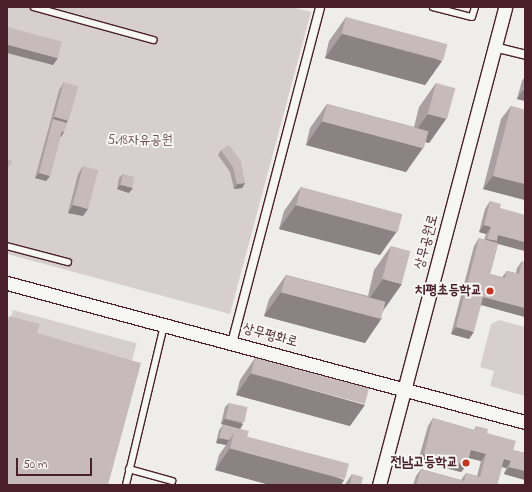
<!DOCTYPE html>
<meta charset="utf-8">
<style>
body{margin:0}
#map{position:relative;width:532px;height:492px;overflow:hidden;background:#efedea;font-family:"Indie Flower","Poor Story",sans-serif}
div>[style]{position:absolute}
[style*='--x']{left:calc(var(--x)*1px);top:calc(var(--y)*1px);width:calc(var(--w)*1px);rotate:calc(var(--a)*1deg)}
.green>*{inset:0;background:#d7cfce;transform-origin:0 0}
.roads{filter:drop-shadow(1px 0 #4a1f2b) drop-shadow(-1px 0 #4a1f2b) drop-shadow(0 1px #4a1f2b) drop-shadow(0 -1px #4a1f2b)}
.service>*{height:5.5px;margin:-2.75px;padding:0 2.75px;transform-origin:2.75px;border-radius:2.75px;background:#f6f6f2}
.pedestrian>*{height:8px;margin:-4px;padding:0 4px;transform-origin:4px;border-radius:4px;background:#f6f6f2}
.tertiary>*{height:13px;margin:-6.5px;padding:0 6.5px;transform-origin:6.5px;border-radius:6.5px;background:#f6f6f2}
.wall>*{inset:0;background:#aaa0a1}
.shaded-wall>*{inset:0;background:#8b8283}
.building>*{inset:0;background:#c6babb;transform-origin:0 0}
.dots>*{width:11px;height:11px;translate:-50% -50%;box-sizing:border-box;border:2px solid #f6f6f2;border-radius:50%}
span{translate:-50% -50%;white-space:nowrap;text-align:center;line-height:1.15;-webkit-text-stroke:4px #f6f6f2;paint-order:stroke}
.park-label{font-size:14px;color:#6d4b54}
.street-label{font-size:14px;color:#4a1f2b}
.poi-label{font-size:14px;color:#4a1f2b;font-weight:700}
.right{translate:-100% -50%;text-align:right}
.frame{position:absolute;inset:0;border:8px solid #4a1f2b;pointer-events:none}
.scale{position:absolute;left:16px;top:458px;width:76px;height:18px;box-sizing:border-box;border:2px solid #4a1f2b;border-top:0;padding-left:5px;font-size:12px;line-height:14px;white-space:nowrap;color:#4a1f2b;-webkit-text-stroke:3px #f6f6f2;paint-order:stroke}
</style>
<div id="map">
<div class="green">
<i style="clip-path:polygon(7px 7px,291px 7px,311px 12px,230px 314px,7px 254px)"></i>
<i style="left:13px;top:310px;width:128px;height:18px;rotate:15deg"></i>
<i style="clip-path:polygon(499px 320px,525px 327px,525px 396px,490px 386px,494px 371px,480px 367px,491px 324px)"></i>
</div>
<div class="roads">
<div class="service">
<i style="--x:34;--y:7;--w:124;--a:15.4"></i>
<i style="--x:433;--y:7;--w:40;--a:14.4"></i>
<i style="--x:472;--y:17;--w:10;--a:-73"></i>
<i style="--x:7;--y:246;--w:63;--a:14.7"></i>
<i style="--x:129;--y:469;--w:45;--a:15.6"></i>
<i style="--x:126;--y:485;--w:163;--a:-76.6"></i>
</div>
<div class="pedestrian">
<i style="--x:494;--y:47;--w:32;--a:14"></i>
<i style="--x:232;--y:343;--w:347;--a:-75.3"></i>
</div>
<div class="tertiary">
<i style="--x:7;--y:283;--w:536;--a:15.02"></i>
<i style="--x:379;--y:485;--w:494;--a:-75.2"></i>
</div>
</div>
<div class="wall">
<i style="clip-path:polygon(346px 17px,442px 61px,425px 85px,325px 58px,329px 41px)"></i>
<i style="clip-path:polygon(525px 76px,525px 101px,517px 99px,522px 81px)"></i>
<i style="clip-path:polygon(64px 82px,67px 123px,61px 137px,60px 137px,50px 176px,46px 181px,35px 178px,59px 90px)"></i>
<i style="clip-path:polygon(436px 83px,446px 119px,429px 143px,425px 142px,406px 172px,306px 145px,310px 128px,327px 104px,414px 127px,419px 107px)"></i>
<i style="clip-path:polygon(511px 106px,525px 110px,525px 200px,483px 189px,501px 119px)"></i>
<i style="clip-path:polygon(221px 150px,245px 183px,242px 188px,234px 189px,230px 172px,218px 155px)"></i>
<i style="clip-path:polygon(83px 166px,83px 216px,68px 213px,78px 174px)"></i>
<i style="clip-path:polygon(123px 174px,129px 193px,117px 189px,119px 178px)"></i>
<i style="clip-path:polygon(301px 187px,397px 231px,380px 255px,279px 229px,284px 211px)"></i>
<i style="clip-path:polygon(490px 201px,500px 208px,525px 251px,498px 244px,490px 274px,502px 277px,507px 271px,516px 273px,517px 268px,522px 261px,525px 317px,481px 305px,469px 339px,451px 334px,474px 246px,479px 238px,484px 240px,486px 234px,479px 232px,485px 209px)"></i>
<i style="clip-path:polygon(391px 246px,385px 308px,365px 343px,264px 316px,269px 299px,286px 275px,368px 296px,374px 270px)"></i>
<i style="clip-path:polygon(255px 358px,350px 426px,236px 395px,240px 380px)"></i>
<i style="clip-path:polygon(229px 403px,243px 424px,240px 429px,221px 424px,225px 407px)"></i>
<i style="clip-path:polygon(433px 418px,474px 430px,476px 426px,513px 450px,525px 453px,525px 480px,504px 474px,506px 468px,502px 467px,497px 485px,413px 485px,416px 476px,421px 469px,461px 480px,466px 473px,477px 476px,481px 461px,468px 458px,467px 465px,461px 472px,418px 461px,428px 426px)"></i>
<i style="clip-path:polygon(223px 425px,247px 437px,344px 480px,341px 485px,270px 485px,215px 470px,219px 455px,226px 445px,216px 443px,219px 430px)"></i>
<i style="clip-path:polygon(352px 474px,361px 485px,345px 485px,346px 483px)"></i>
</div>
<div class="shaded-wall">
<i style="clip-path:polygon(342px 34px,442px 61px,425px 85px,325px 58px)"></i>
<i style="clip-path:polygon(7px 44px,58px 58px,53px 65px,7px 53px)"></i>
<i style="clip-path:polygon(523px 90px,525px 90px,525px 101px,517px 99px)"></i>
<i style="clip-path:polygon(428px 114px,446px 119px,429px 143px,411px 138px)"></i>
<i style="clip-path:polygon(54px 117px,68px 121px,63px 128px,53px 119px)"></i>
<i style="clip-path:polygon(322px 121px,423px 148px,406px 172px,306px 145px)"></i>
<i style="clip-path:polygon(62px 131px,64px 132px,61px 137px,58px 136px)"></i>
<i style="clip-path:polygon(39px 173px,50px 176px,46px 181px,35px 178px)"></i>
<i style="clip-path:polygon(493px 176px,525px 184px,525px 200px,483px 189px)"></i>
<i style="clip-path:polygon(245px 183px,242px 188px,234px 189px,237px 184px)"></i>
<i style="clip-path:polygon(120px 185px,133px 188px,129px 193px,117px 189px)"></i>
<i style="clip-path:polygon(73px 205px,88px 209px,83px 216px,68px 213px)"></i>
<i style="clip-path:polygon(296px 205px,397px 231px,380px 255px,279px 229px)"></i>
<i style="clip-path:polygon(484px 225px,491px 227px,486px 234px,479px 232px)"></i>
<i style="clip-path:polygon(498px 235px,525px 242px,525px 251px,495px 243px,482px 246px,487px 239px)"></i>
<i style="clip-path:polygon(383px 279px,402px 284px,385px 308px,366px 303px)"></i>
<i style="clip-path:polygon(281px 292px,382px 318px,365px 343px,264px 316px)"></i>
<i style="clip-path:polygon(483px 297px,525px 308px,525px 317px,478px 304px)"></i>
<i style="clip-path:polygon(456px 327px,474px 332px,469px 339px,451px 334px)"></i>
<i style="clip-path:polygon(251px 373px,365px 405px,350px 426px,236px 395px)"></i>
<i style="clip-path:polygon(225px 419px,243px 424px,240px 429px,221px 424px)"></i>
<i style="clip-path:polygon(219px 438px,229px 440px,226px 445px,216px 443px)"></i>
<i style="clip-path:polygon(230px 448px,344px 480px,341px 485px,270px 485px,215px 470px)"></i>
<i style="clip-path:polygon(471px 450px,486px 454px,481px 461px,466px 457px)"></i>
<i style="clip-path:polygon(424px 454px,467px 465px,461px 472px,418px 461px)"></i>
<i style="clip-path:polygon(504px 459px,511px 461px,506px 468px,499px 466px)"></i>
<i style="clip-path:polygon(509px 467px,525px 471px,525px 480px,504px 474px)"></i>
</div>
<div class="building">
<i style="left:346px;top:17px;width:105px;height:17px;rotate:15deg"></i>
<i style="left:7px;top:27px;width:57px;height:17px;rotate:15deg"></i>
<i style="left:64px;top:82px;width:15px;height:36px;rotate:16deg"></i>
<i style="left:436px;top:83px;width:20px;height:32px;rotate:15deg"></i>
<i style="clip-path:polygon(525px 84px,525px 90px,523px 90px)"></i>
<i style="left:327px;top:104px;width:105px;height:18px;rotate:15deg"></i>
<i style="clip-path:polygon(511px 106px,525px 110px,525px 184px,493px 176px)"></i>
<i style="clip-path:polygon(53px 119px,67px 123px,64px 132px,62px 131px,50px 176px,39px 173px)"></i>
<i style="clip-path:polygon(229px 145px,241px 161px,245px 183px,237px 184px,233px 167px,221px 150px)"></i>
<i style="clip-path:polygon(7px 160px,13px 161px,7px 169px)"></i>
<i style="left:83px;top:166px;width:16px;height:40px;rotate:15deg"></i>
<i style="left:123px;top:174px;width:12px;height:11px;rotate:14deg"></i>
<i style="left:301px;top:187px;width:105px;height:19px;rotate:15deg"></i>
<i style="clip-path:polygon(490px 201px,501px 204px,500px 208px,525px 215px,525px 242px,498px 235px,497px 241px,487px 239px,491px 227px,484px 225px)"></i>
<i style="clip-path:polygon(479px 238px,498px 243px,490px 274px,505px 278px,507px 271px,519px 274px,522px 261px,525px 262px,525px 308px,483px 297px,474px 332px,456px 327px)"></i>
<i style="left:391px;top:246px;width:20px;height:34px;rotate:15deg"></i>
<i style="left:286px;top:275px;width:103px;height:18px;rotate:15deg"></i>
<i style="clip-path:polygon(9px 316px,40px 324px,37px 333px,141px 363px,108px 485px,7px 485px,7px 324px)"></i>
<i style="left:255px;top:358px;width:118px;height:16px;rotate:15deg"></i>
<i style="left:229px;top:403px;width:19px;height:16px;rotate:12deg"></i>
<i style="clip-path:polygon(433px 418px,475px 430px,476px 426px,488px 429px,487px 433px,516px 441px,513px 450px,525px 453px,525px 471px,509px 467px,511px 461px,504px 459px,497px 485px,416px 485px,421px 469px,464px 481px,466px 473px,480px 477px,486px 454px,471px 450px,467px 465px,424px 454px)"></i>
<i style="clip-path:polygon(223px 425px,249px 431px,247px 437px,234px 433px,229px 440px,219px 438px)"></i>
<i style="left:234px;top:433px;width:119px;height:16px;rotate:15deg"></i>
<i style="clip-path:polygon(352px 474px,363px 477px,361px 485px,350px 485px)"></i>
</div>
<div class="dots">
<i style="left:490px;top:291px;background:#c8321e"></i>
<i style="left:466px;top:463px;background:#c8321e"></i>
</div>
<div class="park-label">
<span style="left:140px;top:141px">5.18자유공원</span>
</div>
<div class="street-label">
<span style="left:427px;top:242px;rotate:-75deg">상무공원로</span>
<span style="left:270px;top:336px;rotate:15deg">상무평화로</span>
</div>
<div class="poi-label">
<span class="right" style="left:482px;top:291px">치평초등학교</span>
<span class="right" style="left:458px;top:463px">전남고등학교</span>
</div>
<div class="frame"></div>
<div class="scale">50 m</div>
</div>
